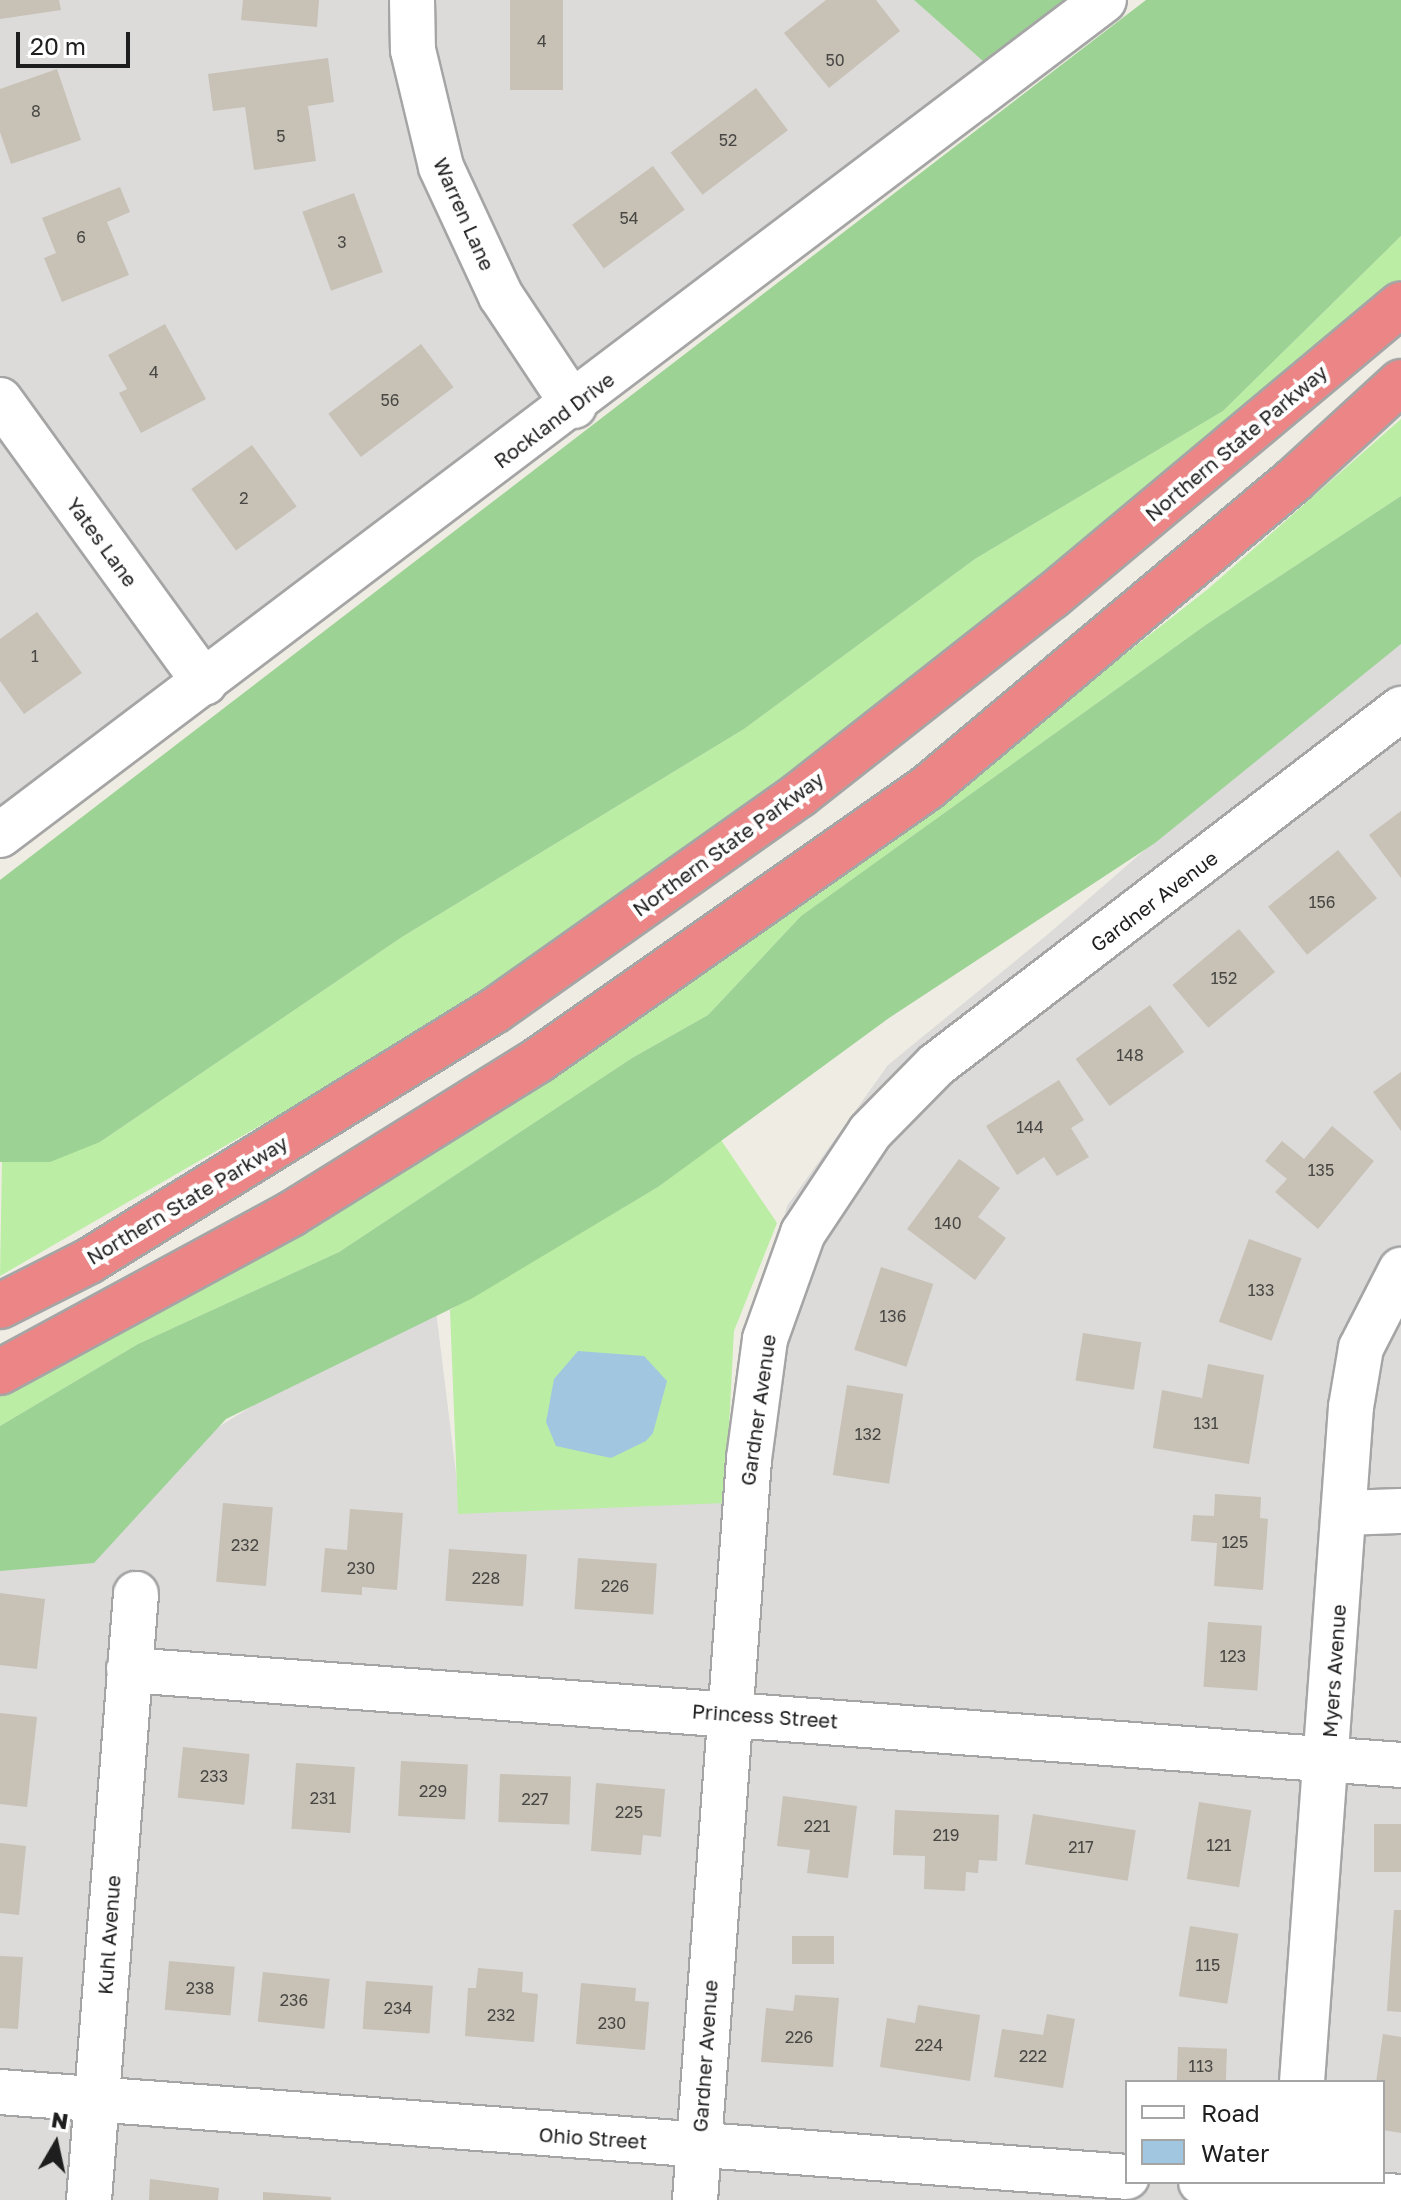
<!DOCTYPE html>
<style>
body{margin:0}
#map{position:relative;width:1401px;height:2200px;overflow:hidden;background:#efede3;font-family:"Golos Text",sans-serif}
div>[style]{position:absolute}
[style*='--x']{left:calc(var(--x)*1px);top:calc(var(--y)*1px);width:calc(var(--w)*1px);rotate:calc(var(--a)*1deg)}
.residential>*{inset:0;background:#dcdbda}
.grass>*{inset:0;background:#bceda5}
.forest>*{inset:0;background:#9cd294}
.water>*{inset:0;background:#a0c6e0}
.building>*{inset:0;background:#c7c1b6;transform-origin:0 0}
.roads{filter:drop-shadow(2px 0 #a5a5a5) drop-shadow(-2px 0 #a5a5a5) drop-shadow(0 2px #a5a5a5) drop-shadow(0 -2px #a5a5a5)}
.minor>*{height:44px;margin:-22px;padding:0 22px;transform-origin:22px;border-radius:22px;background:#fff}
.highway>*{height:44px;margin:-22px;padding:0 22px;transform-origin:22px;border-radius:22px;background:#ec8586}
span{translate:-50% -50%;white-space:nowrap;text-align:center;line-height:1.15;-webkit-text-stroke:8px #fff;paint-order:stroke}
.number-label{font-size:16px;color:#484744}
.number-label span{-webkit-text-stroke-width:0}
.street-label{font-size:20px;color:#1e1e1e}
.legend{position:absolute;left:1125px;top:2080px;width:260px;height:104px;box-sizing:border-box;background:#fff;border:2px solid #a5a5a5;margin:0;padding:10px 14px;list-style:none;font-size:24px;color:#1e1e1e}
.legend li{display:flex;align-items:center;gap:16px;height:40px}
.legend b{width:40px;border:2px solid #a5a5a5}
.north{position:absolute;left:16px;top:2104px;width:80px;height:80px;-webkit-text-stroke:6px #fff;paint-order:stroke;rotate:9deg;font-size:22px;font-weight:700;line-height:32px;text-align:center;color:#1e1e1e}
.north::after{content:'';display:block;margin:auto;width:28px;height:36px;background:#1e1e1e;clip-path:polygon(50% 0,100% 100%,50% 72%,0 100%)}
.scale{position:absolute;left:16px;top:32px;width:114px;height:36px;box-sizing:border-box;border:4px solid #1e1e1e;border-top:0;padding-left:10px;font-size:24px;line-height:28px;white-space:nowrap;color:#1e1e1e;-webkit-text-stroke:6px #fff;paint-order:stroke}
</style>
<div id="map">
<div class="residential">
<i style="clip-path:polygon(0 0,914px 0,1002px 78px,0 835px)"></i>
<i style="clip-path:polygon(evenodd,1401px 627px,1401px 2200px,0 2200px,0 1548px,48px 1532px,434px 1294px,459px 1498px,712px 1498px,787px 1206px,888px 1065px,1047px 935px,1401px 627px,1127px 2082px,1383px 2082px,1383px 2182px,1127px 2182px,1127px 2082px)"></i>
</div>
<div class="grass">
<i style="clip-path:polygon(1401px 236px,1401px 280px,1203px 453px,690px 852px,403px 1043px,0 1276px,2px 1160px,100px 1142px,402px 937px,744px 729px,975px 559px,1223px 411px)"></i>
<i style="clip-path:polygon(1401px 419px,1401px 496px,1207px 624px,801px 916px,708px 1015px,632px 1058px,339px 1252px,138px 1344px,0 1426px,0 1390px,707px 968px,826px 889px,1208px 589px)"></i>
<i style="clip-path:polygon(721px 1140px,777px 1223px,734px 1331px,725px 1503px,458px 1514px,450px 1310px,658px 1187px)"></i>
</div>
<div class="forest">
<i style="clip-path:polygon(914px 0,1104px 0,1002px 78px)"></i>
<i style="clip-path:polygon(1146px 0,1401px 0,1401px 236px,1223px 411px,975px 559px,744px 729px,402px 937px,100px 1142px,50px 1162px,0 1162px,0 880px)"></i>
<i style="clip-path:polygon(1401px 496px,1401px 644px,1155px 843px,889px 1018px,658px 1187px,471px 1299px,226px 1419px,94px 1563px,0 1571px,0 1426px,138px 1344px,339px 1252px,632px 1058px,708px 1015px,801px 916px,1207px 624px)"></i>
</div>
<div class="water">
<i style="clip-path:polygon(578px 1351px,644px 1356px,667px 1381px,653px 1433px,646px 1441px,611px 1458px,556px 1446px,546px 1422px,554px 1379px)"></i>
</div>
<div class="building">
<i style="clip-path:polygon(0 0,59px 0,61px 10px,0 19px)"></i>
<i style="clip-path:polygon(243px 0,319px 0,317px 27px,241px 20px)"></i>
<i style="left:510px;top:0;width:53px;height:90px"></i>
<i style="clip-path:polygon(826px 0,876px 0,900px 31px,829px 88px,784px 33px)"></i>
<i style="clip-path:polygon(328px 58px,334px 102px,308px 106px,316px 161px,254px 170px,245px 107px,213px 111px,208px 74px)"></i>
<i style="clip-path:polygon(57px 69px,81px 140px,11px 164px,0 132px,0 89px)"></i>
<i style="left:756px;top:88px;width:53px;height:107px;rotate:53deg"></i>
<i style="left:653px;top:166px;width:54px;height:100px;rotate:54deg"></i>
<i style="clip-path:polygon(120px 187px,130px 212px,107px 222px,129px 275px,62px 302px,44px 258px,56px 253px,42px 218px)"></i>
<i style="left:354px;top:193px;width:84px;height:55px;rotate:70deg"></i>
<i style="clip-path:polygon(165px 324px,206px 399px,141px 433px,119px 393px,127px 389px,108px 355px)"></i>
<i style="left:421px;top:344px;width:54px;height:116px;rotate:53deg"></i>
<i style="left:252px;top:445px;width:76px;height:75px;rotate:54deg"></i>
<i style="clip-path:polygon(37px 612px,82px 673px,24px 714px,0 681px,0 639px)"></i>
<i style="clip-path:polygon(1401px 811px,1401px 878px,1369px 835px)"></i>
<i style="left:1338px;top:850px;width:62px;height:90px;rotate:51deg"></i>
<i style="left:1239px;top:929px;width:56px;height:87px;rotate:50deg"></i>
<i style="left:1150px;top:1005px;width:58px;height:92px;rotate:54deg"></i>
<i style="clip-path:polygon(1401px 1072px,1401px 1131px,1373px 1092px)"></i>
<i style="clip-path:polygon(1059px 1080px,1084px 1120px,1071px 1128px,1089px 1157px,1057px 1176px,1044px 1157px,1017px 1175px,986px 1126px)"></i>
<i style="clip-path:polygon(1332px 1126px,1374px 1161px,1318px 1229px,1275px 1192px,1287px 1179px,1265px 1161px,1282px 1141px,1304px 1159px)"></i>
<i style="clip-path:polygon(959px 1159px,1000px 1188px,978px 1217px,1006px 1238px,975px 1280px,907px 1229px)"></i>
<i style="left:1249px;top:1239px;width:56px;height:88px;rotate:20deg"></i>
<i style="left:881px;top:1267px;width:55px;height:87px;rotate:18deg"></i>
<i style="left:1083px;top:1333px;width:59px;height:48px;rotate:9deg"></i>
<i style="clip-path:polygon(1208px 1364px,1264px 1375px,1249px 1464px,1153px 1448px,1162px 1390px,1202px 1398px)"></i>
<i style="left:847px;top:1385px;width:57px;height:91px;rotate:9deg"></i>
<i style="clip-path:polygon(1215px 1494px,1261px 1497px,1260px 1518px,1268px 1519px,1263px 1590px,1214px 1586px,1217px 1543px,1191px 1541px,1193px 1515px,1214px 1516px)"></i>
<i style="left:223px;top:1503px;width:50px;height:79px;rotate:5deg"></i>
<i style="clip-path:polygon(350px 1509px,403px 1513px,397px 1590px,362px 1587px,362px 1595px,321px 1592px,325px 1548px,347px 1550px)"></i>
<i style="left:449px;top:1549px;width:78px;height:52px;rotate:4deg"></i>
<i style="left:578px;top:1558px;width:79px;height:51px;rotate:4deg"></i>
<i style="clip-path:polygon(0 1593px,45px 1599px,37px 1669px,0 1665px)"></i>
<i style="left:1208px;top:1622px;width:54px;height:65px;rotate:4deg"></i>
<i style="clip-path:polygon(0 1713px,37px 1717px,27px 1807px,0 1804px)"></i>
<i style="left:183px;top:1747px;width:67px;height:51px;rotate:6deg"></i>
<i style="left:401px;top:1761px;width:67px;height:55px;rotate:3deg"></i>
<i style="left:296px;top:1763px;width:59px;height:66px;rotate:4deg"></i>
<i style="left:500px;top:1774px;width:71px;height:48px;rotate:2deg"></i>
<i style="clip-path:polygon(596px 1783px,665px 1789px,661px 1837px,643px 1835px,641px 1855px,591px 1851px)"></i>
<i style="clip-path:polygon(783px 1796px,857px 1806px,848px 1878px,807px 1873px,810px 1850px,777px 1846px)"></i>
<i style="left:1199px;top:1802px;width:53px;height:78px;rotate:9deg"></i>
<i style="clip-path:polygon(895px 1810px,999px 1815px,997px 1861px,979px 1860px,978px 1873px,966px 1872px,965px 1891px,924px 1889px,925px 1856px,893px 1855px)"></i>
<i style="left:1033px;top:1814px;width:104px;height:51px;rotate:9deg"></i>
<i style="left:1374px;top:1824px;width:27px;height:48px"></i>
<i style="clip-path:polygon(0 1843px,26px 1846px,19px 1915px,0 1913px)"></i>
<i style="clip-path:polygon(1394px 1910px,1401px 1910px,1401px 2012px,1387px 2011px)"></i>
<i style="left:1190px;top:1926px;width:49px;height:71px;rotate:9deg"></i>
<i style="left:792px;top:1936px;width:42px;height:28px"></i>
<i style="clip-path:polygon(0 1956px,23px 1957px,18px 2029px,0 2028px)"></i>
<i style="left:169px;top:1961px;width:66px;height:49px;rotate:5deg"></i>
<i style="clip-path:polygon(478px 1968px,523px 1972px,522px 1992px,538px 1994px,534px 2042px,465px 2036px,468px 1988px,476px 1988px)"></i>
<i style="left:263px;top:1972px;width:67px;height:50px;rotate:6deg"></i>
<i style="left:366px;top:1981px;width:67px;height:48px;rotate:4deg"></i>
<i style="clip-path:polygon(581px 1983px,636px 1988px,635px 2001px,649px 2002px,645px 2050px,576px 2044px)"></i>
<i style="clip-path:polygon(795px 1995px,839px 1998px,833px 2067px,761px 2062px,766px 2008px,793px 2011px)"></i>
<i style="clip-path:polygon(918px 2005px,980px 2015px,970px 2081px,880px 2067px,887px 2018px,915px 2023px)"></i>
<i style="clip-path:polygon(1047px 2014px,1075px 2019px,1063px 2088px,994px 2077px,1002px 2029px,1043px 2035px)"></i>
<i style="clip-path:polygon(1383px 2034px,1401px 2037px,1401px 2133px,1383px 2130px,1383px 2082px,1376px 2082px)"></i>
<i style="left:1178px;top:2047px;width:49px;height:35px;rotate:2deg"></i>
<i style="clip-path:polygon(150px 2179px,219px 2188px,218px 2200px,149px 2200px)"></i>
<i style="clip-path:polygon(263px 2192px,331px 2197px,331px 2200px,263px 2200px)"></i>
</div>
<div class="roads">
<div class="minor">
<i style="--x:412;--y:0;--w:50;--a:88.9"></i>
<i style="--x:413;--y:50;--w:120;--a:76.5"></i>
<i style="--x:441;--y:167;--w:142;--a:65.1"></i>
<i style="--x:501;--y:296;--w:132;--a:56.4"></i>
<i style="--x:0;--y:400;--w:349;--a:54.1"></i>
<i style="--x:0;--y:835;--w:1384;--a:-37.1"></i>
<i style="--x:1346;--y:1513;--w:55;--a:-2.1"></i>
<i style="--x:129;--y:1670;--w:1276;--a:4.27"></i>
<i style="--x:1302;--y:2082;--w:677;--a:-85.85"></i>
<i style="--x:1351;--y:1407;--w:60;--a:-80.4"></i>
<i style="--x:1361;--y:1348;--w:88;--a:-62.9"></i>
<i style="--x:0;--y:2092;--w:1130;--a:4.31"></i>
<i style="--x:1201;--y:2182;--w:201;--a:4.3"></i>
<i style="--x:89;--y:2200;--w:608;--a:-85.57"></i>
<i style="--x:695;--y:2200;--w:743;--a:-85.83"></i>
<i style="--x:749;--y:1459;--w:121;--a:-82.4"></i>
<i style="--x:765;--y:1339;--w:113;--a:-70.3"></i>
<i style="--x:803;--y:1233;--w:121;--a:-56.4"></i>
<i style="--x:870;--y:1132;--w:94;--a:-45.4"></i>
<i style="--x:936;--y:1065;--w:586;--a:-37.44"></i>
</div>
<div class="highway">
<i style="--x:0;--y:1306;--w:100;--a:-26.8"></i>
<i style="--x:89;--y:1261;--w:476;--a:-31.7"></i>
<i style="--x:494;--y:1011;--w:374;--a:-35.3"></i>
<i style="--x:799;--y:795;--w:320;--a:-38.2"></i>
<i style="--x:1051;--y:597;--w:456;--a:-39.9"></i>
<i style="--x:0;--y:1372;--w:331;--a:-28.5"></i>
<i style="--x:291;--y:1214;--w:290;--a:-31.9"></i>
<i style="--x:537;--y:1061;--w:476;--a:-35"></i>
<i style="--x:927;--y:788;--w:479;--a:-40"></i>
<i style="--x:1294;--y:480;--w:145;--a:-42.5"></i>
</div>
</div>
<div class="number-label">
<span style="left:542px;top:41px">4</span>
<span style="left:835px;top:60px">50</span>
<span style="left:36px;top:111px">8</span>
<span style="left:281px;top:136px">5</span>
<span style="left:728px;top:140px">52</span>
<span style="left:629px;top:218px">54</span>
<span style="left:81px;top:237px">6</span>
<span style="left:342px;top:242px">3</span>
<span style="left:154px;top:372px">4</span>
<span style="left:390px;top:400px">56</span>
<span style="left:244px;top:498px">2</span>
<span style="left:35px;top:656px">1</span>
<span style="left:1322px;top:902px">156</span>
<span style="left:1224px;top:978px">152</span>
<span style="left:1130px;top:1055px">148</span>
<span style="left:1030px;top:1127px">144</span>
<span style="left:1321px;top:1170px">135</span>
<span style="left:948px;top:1223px">140</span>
<span style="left:1261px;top:1290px">133</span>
<span style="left:893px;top:1316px">136</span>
<span style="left:1206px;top:1423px">131</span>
<span style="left:868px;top:1434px">132</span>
<span style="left:1235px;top:1542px">125</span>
<span style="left:245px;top:1545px">232</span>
<span style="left:361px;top:1568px">230</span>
<span style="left:486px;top:1578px">228</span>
<span style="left:615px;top:1586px">226</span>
<span style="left:1233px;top:1656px">123</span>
<span style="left:214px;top:1776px">233</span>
<span style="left:433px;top:1791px">229</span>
<span style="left:323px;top:1798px">231</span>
<span style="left:535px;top:1799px">227</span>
<span style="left:629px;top:1812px">225</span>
<span style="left:817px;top:1826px">221</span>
<span style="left:946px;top:1835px">219</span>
<span style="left:1219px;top:1845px">121</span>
<span style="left:1081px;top:1847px">217</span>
<span style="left:1208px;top:1965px">115</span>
<span style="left:200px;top:1988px">238</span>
<span style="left:294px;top:2000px">236</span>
<span style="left:398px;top:2008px">234</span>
<span style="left:501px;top:2015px">232</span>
<span style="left:612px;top:2023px">230</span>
<span style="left:799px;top:2037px">226</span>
<span style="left:929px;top:2045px">224</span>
<span style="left:1033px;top:2056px">222</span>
<span style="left:1201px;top:2066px">113</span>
</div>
<div class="street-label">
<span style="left:464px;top:214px;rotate:66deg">Warren Lane</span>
<span style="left:554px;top:420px;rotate:-37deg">Rockland Drive</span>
<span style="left:1236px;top:443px;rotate:-40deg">Northern State Parkway</span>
<span style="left:102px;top:542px;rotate:54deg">Yates Lane</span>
<span style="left:728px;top:844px;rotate:-36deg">Northern State Parkway</span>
<span style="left:1154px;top:901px;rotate:-37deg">Gardner Avenue</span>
<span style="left:187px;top:1200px;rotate:-31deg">Northern State Parkway</span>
<span style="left:758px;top:1410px;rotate:-82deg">Gardner Avenue</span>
<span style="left:1334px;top:1671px;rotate:-86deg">Myers Avenue</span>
<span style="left:765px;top:1716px;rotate:4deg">Princess Street</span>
<span style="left:109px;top:1935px;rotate:-86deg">Kuhl Avenue</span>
<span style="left:705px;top:2056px;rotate:-86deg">Gardner Avenue</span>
<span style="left:593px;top:2138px;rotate:4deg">Ohio Street</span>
</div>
<ul class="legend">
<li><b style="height:10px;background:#fff"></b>Road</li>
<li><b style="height:22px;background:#a0c6e0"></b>Water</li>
</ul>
<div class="north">N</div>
<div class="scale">20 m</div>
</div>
